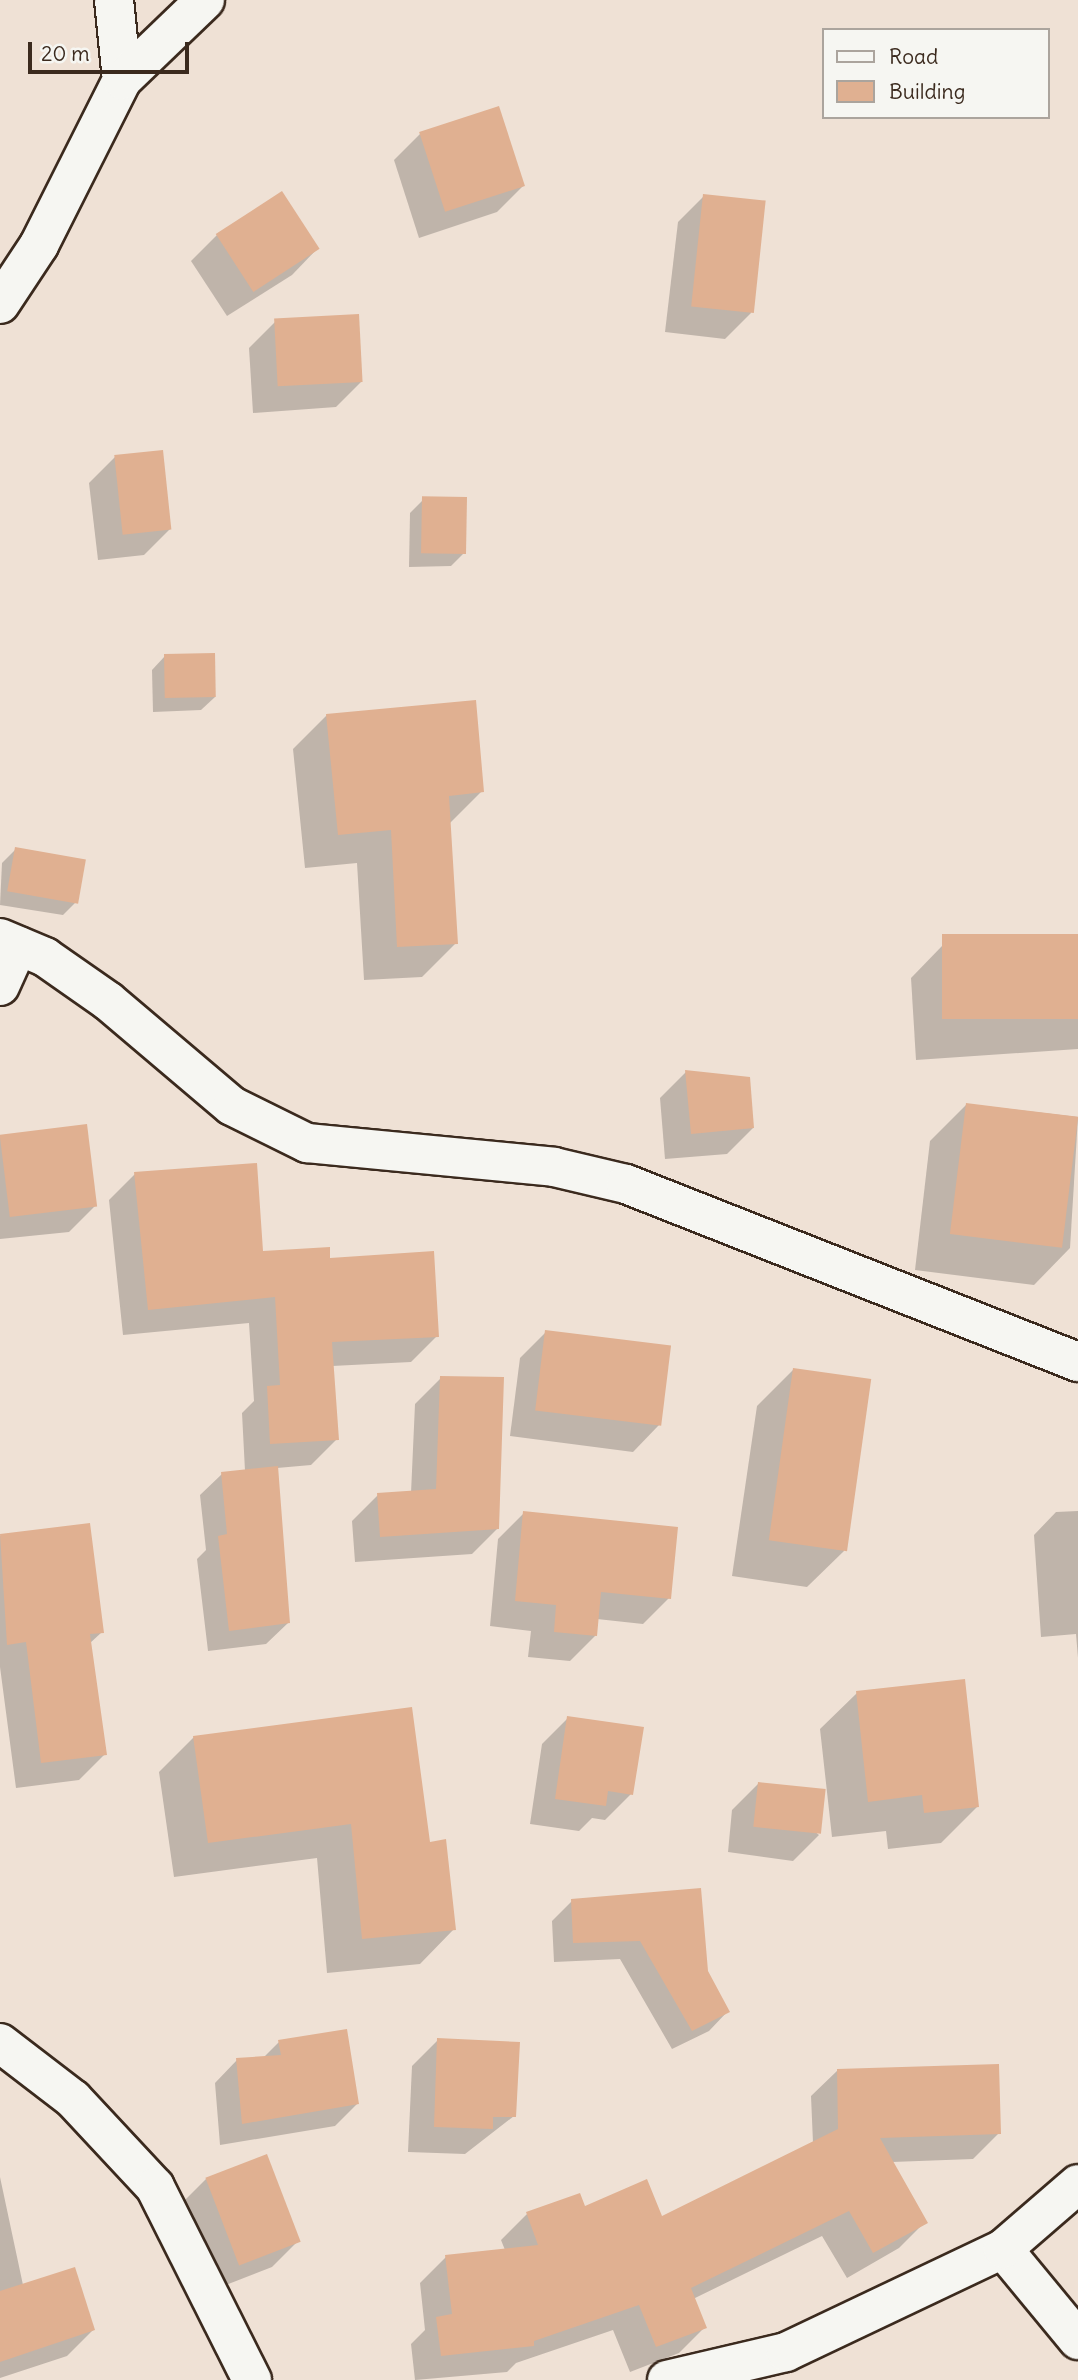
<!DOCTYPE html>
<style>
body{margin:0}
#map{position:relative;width:1078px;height:2380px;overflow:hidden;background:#efe1d5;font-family:Delius,sans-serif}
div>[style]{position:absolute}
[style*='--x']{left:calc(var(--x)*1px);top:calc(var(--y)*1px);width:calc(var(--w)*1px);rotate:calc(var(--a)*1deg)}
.shadow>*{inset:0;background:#0003}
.building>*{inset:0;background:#e0b091;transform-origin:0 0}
.roads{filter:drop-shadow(2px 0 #3b2a1e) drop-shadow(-2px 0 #3b2a1e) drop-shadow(0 2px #3b2a1e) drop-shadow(0 -2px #3b2a1e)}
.street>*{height:38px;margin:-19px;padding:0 19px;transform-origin:19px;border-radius:19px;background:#f6f6f2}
span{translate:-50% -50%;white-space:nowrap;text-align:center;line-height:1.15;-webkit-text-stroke:5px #f6f6f2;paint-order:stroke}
.legend{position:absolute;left:822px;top:28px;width:228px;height:91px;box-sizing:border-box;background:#f6f6f2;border:2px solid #aba49d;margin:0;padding:9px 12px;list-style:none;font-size:21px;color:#3b2a1e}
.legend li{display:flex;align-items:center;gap:14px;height:35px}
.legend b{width:35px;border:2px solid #aba49d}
.scale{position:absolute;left:28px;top:42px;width:161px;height:32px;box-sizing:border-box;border:4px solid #3b2a1e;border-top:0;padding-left:9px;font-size:21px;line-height:24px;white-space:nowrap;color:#3b2a1e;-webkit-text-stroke:5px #f6f6f2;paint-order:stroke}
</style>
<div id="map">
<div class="shadow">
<i style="clip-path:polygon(420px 134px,523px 186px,497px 212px,419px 238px,394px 160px)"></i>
<i style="clip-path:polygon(704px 196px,751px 313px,725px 339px,665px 332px,678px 222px)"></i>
<i style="clip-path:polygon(217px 235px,317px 249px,292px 275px,227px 316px,191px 261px)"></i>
<i style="clip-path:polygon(275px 322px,362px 381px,336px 407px,253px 413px,249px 348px)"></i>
<i style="clip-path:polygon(115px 457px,170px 529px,144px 555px,98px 560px,89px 483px)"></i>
<i style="clip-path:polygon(423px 500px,464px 553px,451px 566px,409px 567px,410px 513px)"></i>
<i style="clip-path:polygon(165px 656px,215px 697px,201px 710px,153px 712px,152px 670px)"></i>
<i style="clip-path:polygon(327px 715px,482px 791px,449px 824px,456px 943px,422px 977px,364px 980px,357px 863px,305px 868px,293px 749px)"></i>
<i style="clip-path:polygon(16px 849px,76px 902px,63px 915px,0 905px,2px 863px)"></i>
<i style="clip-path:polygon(1078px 936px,1078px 1049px,916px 1060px,911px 978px,943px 945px)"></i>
<i style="clip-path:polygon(686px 1072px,753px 1128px,727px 1154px,665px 1159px,660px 1098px)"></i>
<i style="clip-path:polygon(967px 1104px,1078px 1117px,1070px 1248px,1034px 1285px,915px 1270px,930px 1141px)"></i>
<i style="clip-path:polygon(0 1136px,95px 1206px,69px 1232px,0 1239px)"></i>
<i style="clip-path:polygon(135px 1174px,261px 1252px,329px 1260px,437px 1336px,411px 1362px,332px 1366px,337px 1439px,311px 1465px,277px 1468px,288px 1623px,266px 1644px,208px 1651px,197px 1559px,206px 1550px,200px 1495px,222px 1474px,245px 1471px,242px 1413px,254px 1401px,249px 1323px,123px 1335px,109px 1200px)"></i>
<i style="clip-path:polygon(546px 1332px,659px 1425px,633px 1452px,510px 1436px,520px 1358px)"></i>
<i style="clip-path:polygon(793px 1370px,844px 1551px,807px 1587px,732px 1576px,757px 1406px)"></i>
<i style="clip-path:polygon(441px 1378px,498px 1528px,472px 1554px,355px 1562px,352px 1521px,378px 1495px,411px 1493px,415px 1404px)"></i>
<i style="clip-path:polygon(1078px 1511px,1078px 1658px,1076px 1634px,1041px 1637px,1034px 1535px,1056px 1512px)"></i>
<i style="clip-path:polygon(524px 1513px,669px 1598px,643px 1624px,597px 1619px,596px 1635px,570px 1661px,528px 1657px,531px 1631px,490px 1626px,498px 1539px)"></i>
<i style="clip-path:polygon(88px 1525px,102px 1632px,89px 1644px,105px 1754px,79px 1780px,16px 1788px,0 1667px,0 1536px)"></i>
<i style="clip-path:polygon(857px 1693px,977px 1807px,941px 1843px,888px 1849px,886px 1831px,832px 1837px,820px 1729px)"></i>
<i style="clip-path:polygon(568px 1718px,631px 1794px,605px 1820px,592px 1818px,579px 1831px,530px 1824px,542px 1744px)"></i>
<i style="clip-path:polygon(194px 1737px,429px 1844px,454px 1929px,420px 1964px,327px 1973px,317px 1858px,174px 1877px,159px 1772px)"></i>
<i style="clip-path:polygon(758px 1784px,819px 1835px,793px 1861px,728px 1852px,732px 1810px)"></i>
<i style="clip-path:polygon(572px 1901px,707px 1972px,728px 2011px,709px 2031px,672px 2049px,620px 1959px,554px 1962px,552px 1921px)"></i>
<i style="clip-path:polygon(438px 2040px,514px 2116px,465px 2154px,408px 2152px,412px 2066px)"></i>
<i style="clip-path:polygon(279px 2042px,358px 2103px,335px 2126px,220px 2145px,215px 2083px,237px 2060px,263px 2058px)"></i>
<i style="clip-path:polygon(838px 2070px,999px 2133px,973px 2159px,892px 2162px,925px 2222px,899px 2248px,847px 2278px,822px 2236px,693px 2299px,705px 2327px,679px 2353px,630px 2372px,613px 2330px,516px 2363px,507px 2372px,415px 2380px,411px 2344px,425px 2330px,420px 2283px,446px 2257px,505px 2250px,501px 2240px,527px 2214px,584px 2208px,661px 2218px,813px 2143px,811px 2096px)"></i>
<i style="clip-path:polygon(0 2177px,23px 2285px,93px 2330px,67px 2356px,0 2378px)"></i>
<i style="clip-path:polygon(206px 2179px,298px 2241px,272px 2267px,213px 2290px,180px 2205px)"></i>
</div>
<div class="building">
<i style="left:499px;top:106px;width:84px;height:84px;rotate:72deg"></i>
<i style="left:282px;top:191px;width:69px;height:79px;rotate:57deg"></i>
<i style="left:703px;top:194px;width:63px;height:113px;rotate:6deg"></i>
<i style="left:359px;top:314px;width:68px;height:85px;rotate:87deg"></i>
<i style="left:163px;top:450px;width:80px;height:49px;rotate:84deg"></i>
<i style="left:467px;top:497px;width:57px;height:45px;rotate:91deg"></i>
<i style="left:215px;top:653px;width:44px;height:51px;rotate:89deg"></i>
<i style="clip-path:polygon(476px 700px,484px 792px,449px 796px,458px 944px,397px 947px,391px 830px,338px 835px,326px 714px)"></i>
<i style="left:15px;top:847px;width:72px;height:45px;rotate:10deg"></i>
<i style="left:1078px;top:934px;width:85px;height:136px;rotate:90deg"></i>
<i style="clip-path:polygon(685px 1070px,750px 1077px,754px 1128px,691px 1134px)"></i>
<i style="left:966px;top:1103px;width:113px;height:132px;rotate:7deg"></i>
<i style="left:87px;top:1124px;width:83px;height:88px;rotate:83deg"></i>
<i style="clip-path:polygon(257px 1163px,263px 1251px,330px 1247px,330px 1258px,434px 1251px,439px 1337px,332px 1342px,339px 1440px,270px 1444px,267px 1386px,280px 1385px,275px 1297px,148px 1310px,134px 1172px)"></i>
<i style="left:545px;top:1330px;width:127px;height:81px;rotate:7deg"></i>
<i style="left:793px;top:1368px;width:79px;height:174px;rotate:8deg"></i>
<i style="clip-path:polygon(440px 1376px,504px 1377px,499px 1529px,380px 1537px,377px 1493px,436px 1489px)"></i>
<i style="clip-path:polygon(278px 1466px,290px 1623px,229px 1631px,218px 1536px,227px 1534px,221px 1472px)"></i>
<i style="clip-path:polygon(523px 1511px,678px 1527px,671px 1599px,601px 1592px,597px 1636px,554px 1632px,556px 1605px,515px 1601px)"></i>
<i style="clip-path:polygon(90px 1523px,104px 1633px,90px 1634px,107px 1755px,41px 1763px,26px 1642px,7px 1645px,0 1534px)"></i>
<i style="clip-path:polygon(965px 1679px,979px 1807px,924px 1813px,922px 1795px,868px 1802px,856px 1691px)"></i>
<i style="clip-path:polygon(412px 1707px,430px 1842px,446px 1839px,456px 1930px,362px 1939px,351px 1824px,208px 1843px,193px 1736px)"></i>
<i style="clip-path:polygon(567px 1716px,644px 1727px,633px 1795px,608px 1791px,606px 1806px,555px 1799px)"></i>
<i style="left:758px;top:1782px;width:68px;height:45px;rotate:6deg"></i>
<i style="clip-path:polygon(701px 1888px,708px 1971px,730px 2012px,692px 2031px,640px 1941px,573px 1943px,571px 1899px)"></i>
<i style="clip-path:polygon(347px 2029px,359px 2104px,242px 2124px,236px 2058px,281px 2055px,278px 2040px)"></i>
<i style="clip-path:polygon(437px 2038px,520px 2042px,516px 2117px,493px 2117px,493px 2129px,434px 2127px)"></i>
<i style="clip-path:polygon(999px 2064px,1001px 2134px,880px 2138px,928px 2223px,873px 2253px,849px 2211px,691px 2288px,707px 2328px,656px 2347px,639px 2305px,534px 2341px,534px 2346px,441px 2356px,436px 2317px,452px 2314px,445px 2255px,538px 2245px,526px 2212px,580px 2193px,585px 2206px,647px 2179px,662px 2216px,838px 2129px,837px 2069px)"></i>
<i style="left:267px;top:2154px;width:94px;height:66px;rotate:69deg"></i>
<i style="clip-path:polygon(75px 2267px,95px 2330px,0 2362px,0 2291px)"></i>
</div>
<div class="roads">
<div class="street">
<i style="--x:114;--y:0;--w:80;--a:84.3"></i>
<i style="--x:0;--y:304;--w:71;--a:-56.5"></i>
<i style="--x:39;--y:245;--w:185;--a:-63.3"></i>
<i style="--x:122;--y:80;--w:115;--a:-43.9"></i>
<i style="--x:0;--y:938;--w:49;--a:22.9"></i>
<i style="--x:45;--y:957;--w:77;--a:34.9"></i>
<i style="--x:108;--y:1001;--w:162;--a:40.3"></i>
<i style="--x:232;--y:1106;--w:84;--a:26.3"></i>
<i style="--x:307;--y:1143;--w:248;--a:5.5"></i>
<i style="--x:554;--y:1167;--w:74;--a:13.3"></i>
<i style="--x:626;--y:1184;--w:486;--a:21.5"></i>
<i style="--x:0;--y:986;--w:44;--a:-65.8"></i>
<i style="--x:0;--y:2043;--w:92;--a:37.5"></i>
<i style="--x:73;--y:2099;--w:120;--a:47"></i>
<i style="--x:155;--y:2187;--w:216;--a:63.3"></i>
<i style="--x:1003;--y:2249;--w:118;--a:50.5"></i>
<i style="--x:667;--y:2380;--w:122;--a:-13.2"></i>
<i style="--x:786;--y:2352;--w:240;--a:-25.4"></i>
<i style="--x:1003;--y:2249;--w:99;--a:-40.9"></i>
</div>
</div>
<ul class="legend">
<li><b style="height:9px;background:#f6f6f2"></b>Road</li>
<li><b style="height:19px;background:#e0b091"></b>Building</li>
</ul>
<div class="scale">20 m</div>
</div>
